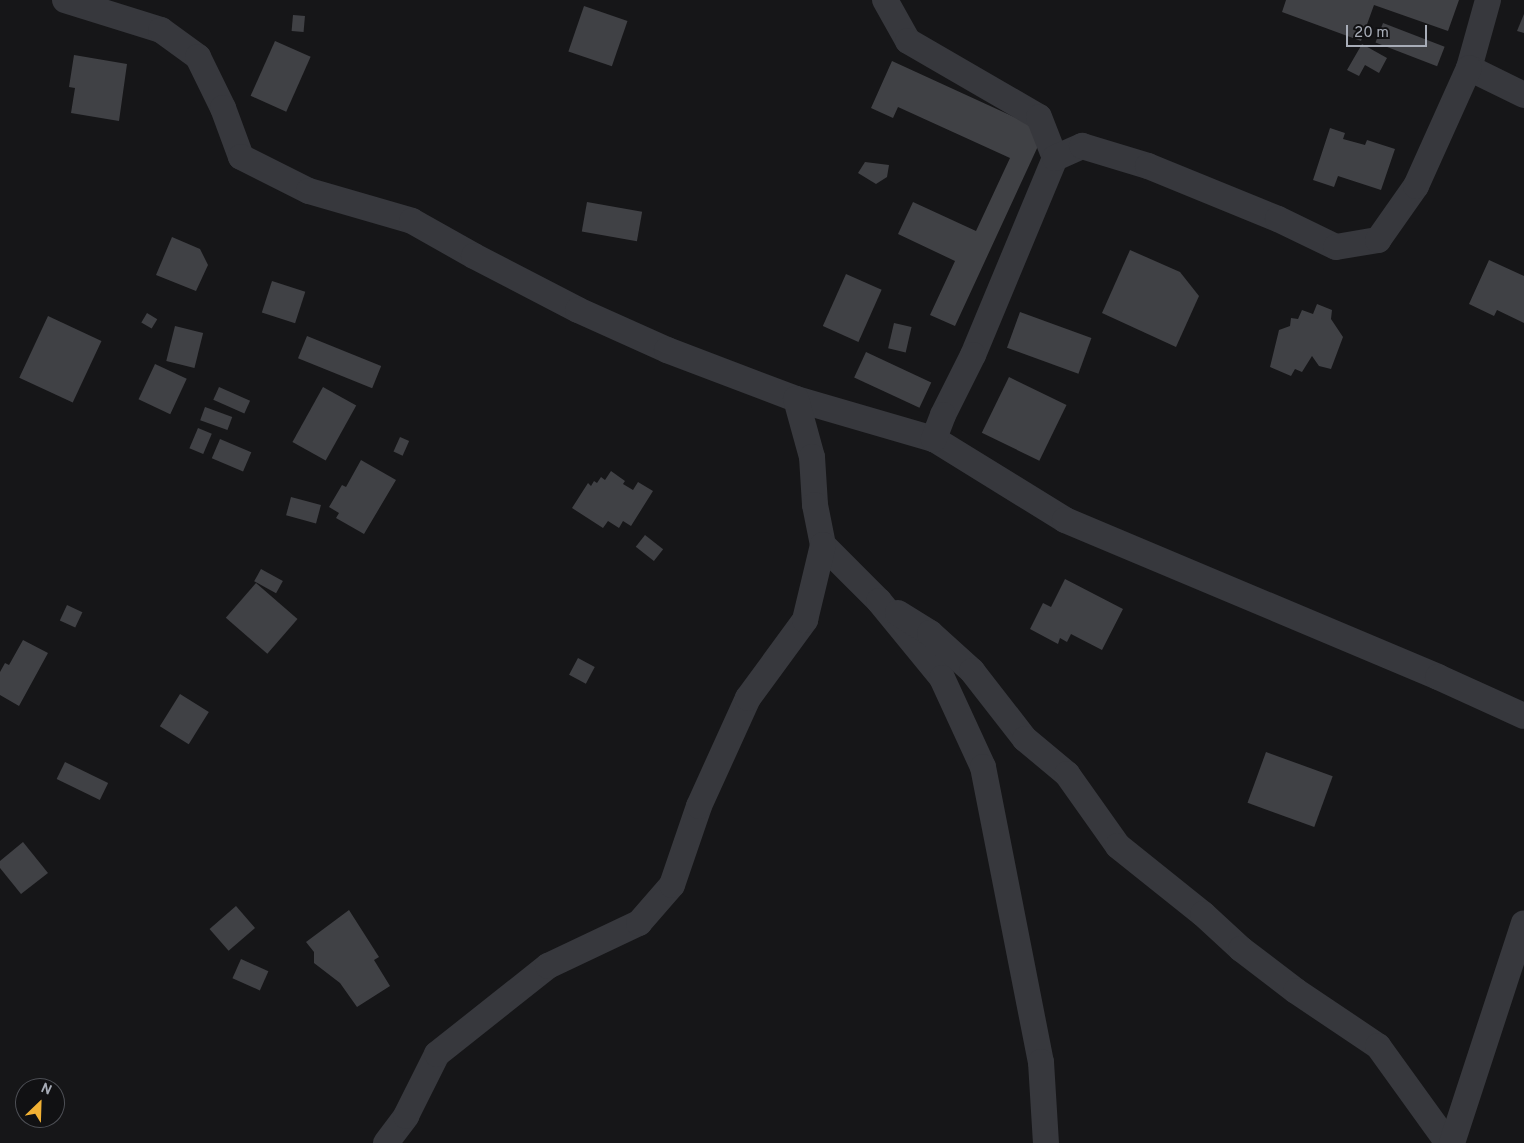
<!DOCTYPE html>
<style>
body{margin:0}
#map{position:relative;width:1524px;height:1143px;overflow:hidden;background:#161618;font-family:Overpass,sans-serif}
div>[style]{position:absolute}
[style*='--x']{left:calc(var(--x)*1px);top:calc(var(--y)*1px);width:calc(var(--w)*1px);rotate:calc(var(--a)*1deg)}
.building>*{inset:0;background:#404145;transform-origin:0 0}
.minor>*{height:26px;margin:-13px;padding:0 13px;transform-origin:13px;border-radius:13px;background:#37383d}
span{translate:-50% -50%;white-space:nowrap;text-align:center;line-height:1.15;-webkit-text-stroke:4px #111113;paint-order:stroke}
.north{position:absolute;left:15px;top:1078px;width:50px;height:50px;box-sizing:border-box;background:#111113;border:1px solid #4d4f55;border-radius:50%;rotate:24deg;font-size:14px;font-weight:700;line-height:20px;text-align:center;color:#a8adb8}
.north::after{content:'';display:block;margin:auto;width:18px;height:22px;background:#f2b134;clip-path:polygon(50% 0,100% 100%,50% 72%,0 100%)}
.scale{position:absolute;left:1346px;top:25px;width:81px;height:22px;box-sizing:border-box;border:2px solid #a8adb8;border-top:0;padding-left:6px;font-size:15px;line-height:18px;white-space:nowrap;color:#a8adb8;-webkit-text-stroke:4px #111113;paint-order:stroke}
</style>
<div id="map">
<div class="building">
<i style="clip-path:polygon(1286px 0,1459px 0,1448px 31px,1374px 5px,1361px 41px,1282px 12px)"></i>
<i style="left:584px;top:6px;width:46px;height:48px;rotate:19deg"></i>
<i style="clip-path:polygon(1524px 14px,1524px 33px,1517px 31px)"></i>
<i style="left:293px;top:15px;width:12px;height:16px;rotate:5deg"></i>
<i style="left:1383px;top:23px;width:66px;height:21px;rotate:21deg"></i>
<i style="left:275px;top:41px;width:39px;height:60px;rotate:24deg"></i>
<i style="clip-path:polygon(1362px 44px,1387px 58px,1379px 73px,1365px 65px,1359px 76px,1347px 70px)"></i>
<i style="clip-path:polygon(74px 55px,127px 64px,119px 121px,71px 113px,75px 88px,69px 87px)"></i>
<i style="clip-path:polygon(892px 61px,1045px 131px,955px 326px,930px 315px,955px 261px,898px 234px,913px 202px,976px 231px,1010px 158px,898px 107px,893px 118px,871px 108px)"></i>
<i style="clip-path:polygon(1330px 128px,1345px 133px,1343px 139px,1365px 145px,1367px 140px,1395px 149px,1381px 190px,1338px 176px,1334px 187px,1313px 180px)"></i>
<i style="clip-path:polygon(865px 162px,889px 165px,887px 177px,876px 184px,858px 173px)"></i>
<i style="left:587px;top:202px;width:56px;height:30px;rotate:10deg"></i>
<i style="clip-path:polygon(172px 237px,200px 249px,208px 265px,196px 291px,156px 275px)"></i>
<i style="clip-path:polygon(1130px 250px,1180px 272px,1199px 296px,1176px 347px,1102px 313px)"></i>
<i style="clip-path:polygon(1489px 260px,1524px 276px,1524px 323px,1497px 310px,1494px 316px,1469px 304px)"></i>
<i style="left:846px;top:274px;width:39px;height:57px;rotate:24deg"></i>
<i style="left:272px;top:281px;width:35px;height:33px;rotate:18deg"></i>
<i style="clip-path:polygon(1317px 304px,1332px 310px,1331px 319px,1343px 337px,1331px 369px,1319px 366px,1312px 356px,1302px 372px,1295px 369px,1291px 376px,1270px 367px,1279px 330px,1290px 326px,1291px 318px,1298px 319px,1302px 310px,1313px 314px)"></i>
<i style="left:1020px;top:312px;width:76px;height:38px;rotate:20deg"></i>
<i style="left:147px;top:313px;width:12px;height:11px;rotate:31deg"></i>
<i style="left:48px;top:316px;width:59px;height:68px;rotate:25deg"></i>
<i style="left:894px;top:323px;width:18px;height:26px;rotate:13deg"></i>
<i style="left:175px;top:326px;width:29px;height:36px;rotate:14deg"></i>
<i style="left:307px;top:336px;width:80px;height:24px;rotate:22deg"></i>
<i style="left:866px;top:352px;width:72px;height:28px;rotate:25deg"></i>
<i style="left:155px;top:364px;width:35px;height:39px;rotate:25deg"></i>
<i style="left:1009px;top:377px;width:64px;height:62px;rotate:26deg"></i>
<i style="left:219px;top:387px;width:34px;height:14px;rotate:24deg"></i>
<i style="left:323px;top:387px;width:38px;height:63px;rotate:29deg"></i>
<i style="left:205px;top:407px;width:29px;height:14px;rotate:20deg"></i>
<i style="left:198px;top:428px;width:15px;height:22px;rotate:23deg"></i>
<i style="left:400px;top:437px;width:10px;height:16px;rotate:24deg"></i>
<i style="left:220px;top:439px;width:34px;height:21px;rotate:23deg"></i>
<i style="clip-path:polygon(361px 460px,396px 480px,364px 534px,336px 518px,339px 513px,329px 507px,342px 485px,346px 487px)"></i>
<i style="clip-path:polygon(611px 471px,625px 481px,623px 484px,633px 490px,638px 482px,653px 491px,631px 526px,623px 521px,619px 528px,608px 521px,603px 528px,572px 508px,588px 483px,591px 486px,594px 481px,597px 483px,601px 477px,605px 480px)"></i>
<i style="left:291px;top:497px;width:31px;height:19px;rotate:15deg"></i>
<i style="left:645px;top:535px;width:23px;height:15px;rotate:38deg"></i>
<i style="left:261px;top:569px;width:25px;height:14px;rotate:29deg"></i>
<i style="clip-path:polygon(1065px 579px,1123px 609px,1102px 650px,1071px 634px,1067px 642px,1060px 638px,1058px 644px,1030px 629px,1043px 603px,1051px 607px)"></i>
<i style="left:256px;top:583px;width:55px;height:46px;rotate:41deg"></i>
<i style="left:67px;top:605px;width:17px;height:17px;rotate:25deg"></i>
<i style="clip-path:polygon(23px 640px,48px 653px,19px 706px,0 695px,0 672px,5px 663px,9px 665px)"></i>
<i style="left:578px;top:658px;width:19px;height:19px;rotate:28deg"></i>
<i style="left:180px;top:694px;width:34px;height:38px;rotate:32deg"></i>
<i style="left:1266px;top:752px;width:71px;height:54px;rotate:20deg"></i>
<i style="left:65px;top:762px;width:48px;height:19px;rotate:26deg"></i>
<i style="clip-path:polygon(23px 842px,48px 873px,21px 894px,0 868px,0 861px)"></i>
<i style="left:236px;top:906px;width:29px;height:35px;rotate:49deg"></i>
<i style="clip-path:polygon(349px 910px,379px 957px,374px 960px,390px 986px,357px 1007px,340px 983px,314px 963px,314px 952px,306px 942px)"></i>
<i style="left:241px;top:959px;width:30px;height:21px;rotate:24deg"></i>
</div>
<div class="minor">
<i style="--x:65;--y:0;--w:101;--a:17.4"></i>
<i style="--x:161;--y:30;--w:46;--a:36.1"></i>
<i style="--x:198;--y:57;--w:57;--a:63.9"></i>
<i style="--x:223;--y:108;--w:52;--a:69.8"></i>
<i style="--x:241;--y:157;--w:76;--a:26.6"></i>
<i style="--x:309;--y:191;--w:107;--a:16.2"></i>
<i style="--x:412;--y:221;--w:71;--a:29.4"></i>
<i style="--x:474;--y:256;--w:117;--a:27.4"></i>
<i style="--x:578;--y:310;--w:98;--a:24.2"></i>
<i style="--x:667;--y:350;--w:138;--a:20.8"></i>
<i style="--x:796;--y:399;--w:144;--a:16.2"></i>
<i style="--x:934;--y:439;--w:154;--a:31.7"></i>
<i style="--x:1065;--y:520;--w:405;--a:22.8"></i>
<i style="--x:1438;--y:677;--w:94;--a:24.4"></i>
<i style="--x:885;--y:0;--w:47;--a:60.7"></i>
<i style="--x:908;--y:41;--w:151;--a:30.1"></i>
<i style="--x:1039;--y:117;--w:44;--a:68.7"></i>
<i style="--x:1055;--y:158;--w:213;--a:112.6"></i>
<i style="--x:973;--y:355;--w:67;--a:116.6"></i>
<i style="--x:943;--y:415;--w:26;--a:111"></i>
<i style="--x:1488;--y:0;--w:71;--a:105.6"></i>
<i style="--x:1469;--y:68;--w:61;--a:26.1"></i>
<i style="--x:1055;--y:158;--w:30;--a:-24"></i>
<i style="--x:1082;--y:146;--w:69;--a:16.9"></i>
<i style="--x:1148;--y:166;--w:140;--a:22.2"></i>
<i style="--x:1278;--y:219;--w:64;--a:25.8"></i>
<i style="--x:1336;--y:247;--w:43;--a:-9.5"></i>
<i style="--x:1378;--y:240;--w:66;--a:-54.9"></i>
<i style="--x:1416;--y:186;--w:129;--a:-65.8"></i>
<i style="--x:796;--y:399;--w:60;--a:74.6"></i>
<i style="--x:812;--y:457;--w:48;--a:86.4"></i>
<i style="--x:815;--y:505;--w:41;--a:78.7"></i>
<i style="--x:823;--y:545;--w:79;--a:45"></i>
<i style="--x:879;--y:601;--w:99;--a:50.7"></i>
<i style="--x:942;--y:678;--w:98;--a:65.3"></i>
<i style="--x:983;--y:767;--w:301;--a:78.9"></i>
<i style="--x:1041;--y:1062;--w:81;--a:86.5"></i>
<i style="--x:898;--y:613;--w:38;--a:32"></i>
<i style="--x:930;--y:633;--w:57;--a:42.1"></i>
<i style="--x:972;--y:671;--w:86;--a:52.1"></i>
<i style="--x:1025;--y:739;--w:55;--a:39.8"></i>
<i style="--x:1067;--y:774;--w:88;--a:54.7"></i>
<i style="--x:1118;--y:846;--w:109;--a:38.7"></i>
<i style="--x:1203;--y:914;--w:52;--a:42.6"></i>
<i style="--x:1241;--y:949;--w:69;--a:37.4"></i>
<i style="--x:1296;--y:991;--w:99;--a:33.9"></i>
<i style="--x:1378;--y:1046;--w:120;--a:54.2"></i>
<i style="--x:386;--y:1143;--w:34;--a:-53"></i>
<i style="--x:406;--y:1116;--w:69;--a:-63.4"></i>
<i style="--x:437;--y:1054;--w:142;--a:-38.4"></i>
<i style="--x:548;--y:966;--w:101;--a:-25.3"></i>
<i style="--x:639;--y:923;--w:50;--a:-49"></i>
<i style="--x:672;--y:885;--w:83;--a:-71.1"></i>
<i style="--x:699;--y:806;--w:119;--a:-65.6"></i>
<i style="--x:748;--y:698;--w:97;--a:-53.8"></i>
<i style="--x:805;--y:620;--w:77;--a:-76.5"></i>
<i style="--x:1452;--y:1143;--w:231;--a:-71.9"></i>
</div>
<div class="north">N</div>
<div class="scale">20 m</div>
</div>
